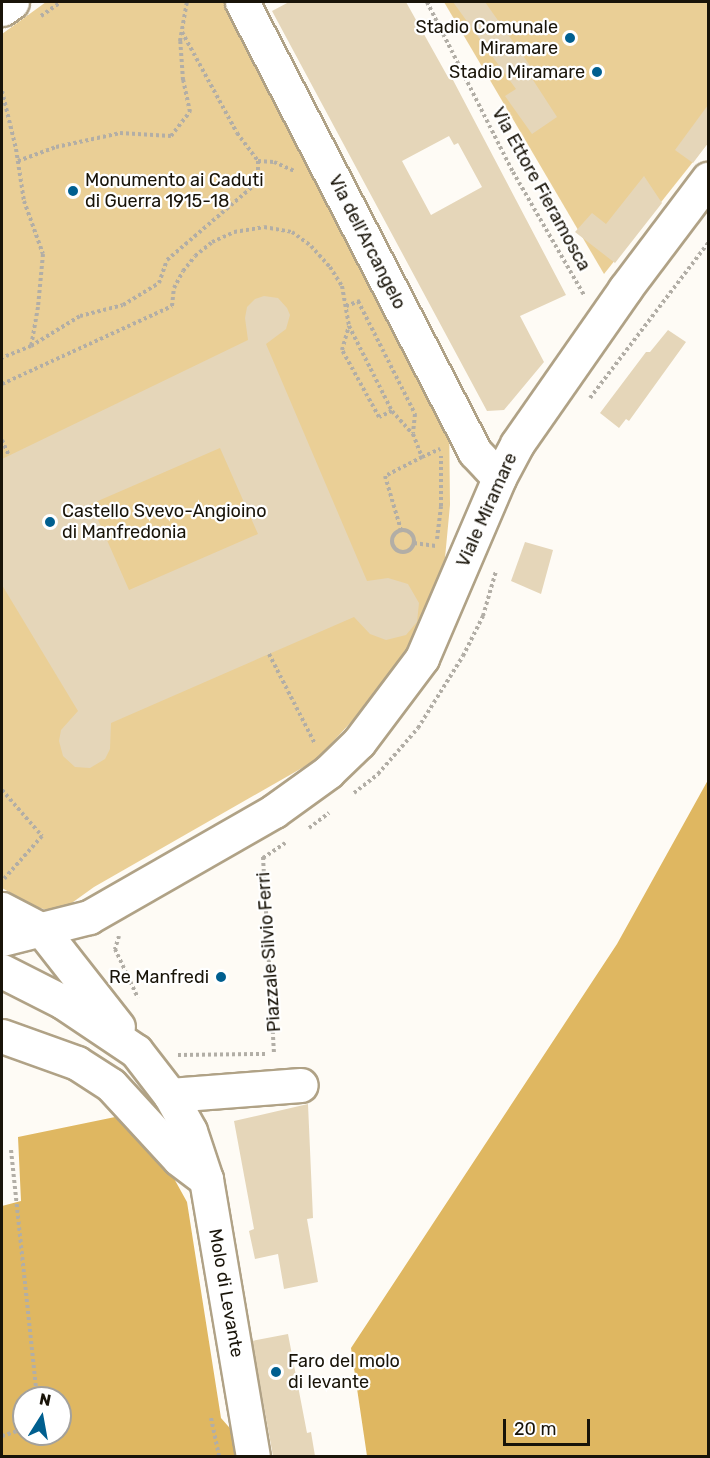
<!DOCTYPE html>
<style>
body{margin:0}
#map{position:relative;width:710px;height:1458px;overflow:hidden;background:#fefbf5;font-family:Rubik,sans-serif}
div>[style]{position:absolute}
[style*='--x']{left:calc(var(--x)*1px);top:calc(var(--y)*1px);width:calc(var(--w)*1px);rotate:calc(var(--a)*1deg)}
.green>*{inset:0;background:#eacf96}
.forest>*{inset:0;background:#dfb761}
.building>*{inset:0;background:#e5d6b9}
.path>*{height:4px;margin-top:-2px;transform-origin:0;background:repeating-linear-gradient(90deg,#b2aea6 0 3px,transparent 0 6px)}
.path>.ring{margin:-2px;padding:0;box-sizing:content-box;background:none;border:4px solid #b2aea6;border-radius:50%}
.roads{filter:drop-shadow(2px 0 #b0a286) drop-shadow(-2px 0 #b0a286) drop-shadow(0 2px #b0a286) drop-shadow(0 -2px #b0a286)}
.minor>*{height:33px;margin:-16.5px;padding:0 16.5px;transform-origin:16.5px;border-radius:16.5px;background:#fff}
.dots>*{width:16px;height:16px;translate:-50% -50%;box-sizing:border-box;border:3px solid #fff;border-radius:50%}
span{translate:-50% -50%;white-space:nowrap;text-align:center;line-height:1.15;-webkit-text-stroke:4.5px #fff;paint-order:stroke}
.poi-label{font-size:18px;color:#191409}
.right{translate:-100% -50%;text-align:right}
.left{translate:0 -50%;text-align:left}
.street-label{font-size:18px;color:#191409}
.frame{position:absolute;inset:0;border:3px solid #191409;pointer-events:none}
.north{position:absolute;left:12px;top:1386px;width:60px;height:60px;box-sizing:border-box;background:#fff;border:2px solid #a3a19d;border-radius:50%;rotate:11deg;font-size:16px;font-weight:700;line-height:24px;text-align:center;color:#191409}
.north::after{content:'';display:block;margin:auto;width:21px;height:27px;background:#005f8f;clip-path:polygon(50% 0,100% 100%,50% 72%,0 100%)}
.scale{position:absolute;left:503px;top:1419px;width:87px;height:27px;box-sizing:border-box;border:3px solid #191409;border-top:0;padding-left:8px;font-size:18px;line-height:21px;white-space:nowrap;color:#191409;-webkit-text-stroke:4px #fff;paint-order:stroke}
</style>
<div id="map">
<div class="green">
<i style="clip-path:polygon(46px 2px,228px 2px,449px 411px,450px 505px,445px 558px,436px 596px,416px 639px,377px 694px,316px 760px,94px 887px,62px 910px,50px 911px,34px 906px,2px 888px,2px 34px)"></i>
<i style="clip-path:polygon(444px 2px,708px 2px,708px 143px,604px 274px)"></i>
</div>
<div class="forest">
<i style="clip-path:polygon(708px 780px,708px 1456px,367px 1456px,351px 1348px,617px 944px)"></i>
<i style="clip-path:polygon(evenodd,120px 1116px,171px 1173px,187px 1202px,221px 1418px,235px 1434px,238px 1456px,2px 1456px,2px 1206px,21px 1201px,18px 1137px,120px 1116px,24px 1398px,60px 1398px,60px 1434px,24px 1434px,24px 1398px)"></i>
</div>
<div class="building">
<i style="clip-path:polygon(evenodd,289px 2px,406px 2px,449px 79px,453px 80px,566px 295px,520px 316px,544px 362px,504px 410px,487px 411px,272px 11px,289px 2px,449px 136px,454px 145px,458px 143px,482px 187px,431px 215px,402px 161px,449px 136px)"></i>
<i style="clip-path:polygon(453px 2px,485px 2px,538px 77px,533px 80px,557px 117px,532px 134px,505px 96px,516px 89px)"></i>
<i style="clip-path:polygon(708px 105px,708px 143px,693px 163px,675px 150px)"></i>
<i style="clip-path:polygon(644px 176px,662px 203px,615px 263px,575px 232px,592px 213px,606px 224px)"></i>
<i style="clip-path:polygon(evenodd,264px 296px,278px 298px,287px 308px,290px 315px,286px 329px,266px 344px,367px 581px,388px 578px,408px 584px,419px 603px,417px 622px,406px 635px,386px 640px,370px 634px,354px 617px,111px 723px,110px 749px,105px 759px,90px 768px,75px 767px,63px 756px,59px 741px,61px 730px,78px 711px,2px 585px,2px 459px,248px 340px,245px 318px,247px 307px,255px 299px,264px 296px,220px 448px,258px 534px,129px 590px,91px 504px,220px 448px)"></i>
<i style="clip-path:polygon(668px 330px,686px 342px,629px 421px,626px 419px,619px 428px,600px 413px,646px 352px,650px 352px)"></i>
<i style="clip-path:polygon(525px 542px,553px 550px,541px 594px,511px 581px)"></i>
<i style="clip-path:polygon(308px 1104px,313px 1218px,307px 1219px,318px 1282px,284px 1289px,278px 1254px,255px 1259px,249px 1231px,254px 1229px,234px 1121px)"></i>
<i style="clip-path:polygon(288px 1334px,307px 1433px,311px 1432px,315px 1456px,273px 1456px,252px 1341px)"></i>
</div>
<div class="path">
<i style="--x:427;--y:2;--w:191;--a:63.2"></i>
<i style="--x:513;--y:172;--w:142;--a:60"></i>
<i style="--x:41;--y:16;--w:24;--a:-35"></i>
<i style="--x:182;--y:32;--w:115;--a:61.4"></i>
<i style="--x:237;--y:133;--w:35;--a:53"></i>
<i style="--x:258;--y:161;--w:16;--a:4"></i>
<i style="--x:274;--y:162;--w:22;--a:24"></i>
<i style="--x:2;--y:91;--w:60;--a:76.4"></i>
<i style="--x:16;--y:149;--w:53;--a:81.3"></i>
<i style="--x:24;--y:201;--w:56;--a:70.3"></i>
<i style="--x:43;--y:254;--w:53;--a:95.4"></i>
<i style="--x:38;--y:307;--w:40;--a:100"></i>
<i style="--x:31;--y:346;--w:31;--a:158"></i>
<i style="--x:18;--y:161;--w:40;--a:-20.2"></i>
<i style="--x:56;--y:147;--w:66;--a:-12.3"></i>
<i style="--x:120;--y:133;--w:51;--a:3.4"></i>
<i style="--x:171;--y:136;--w:31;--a:-52"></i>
<i style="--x:190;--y:112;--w:33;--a:-102"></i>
<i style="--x:183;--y:80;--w:39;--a:-94"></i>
<i style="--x:180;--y:41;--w:40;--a:-80"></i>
<i style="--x:358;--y:301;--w:127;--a:63.2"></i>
<i style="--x:415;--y:414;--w:19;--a:96"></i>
<i style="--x:346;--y:306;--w:15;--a:-20"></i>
<i style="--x:31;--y:346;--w:57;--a:-31.5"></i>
<i style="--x:80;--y:316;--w:44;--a:-14.3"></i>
<i style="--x:123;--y:305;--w:42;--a:-31.4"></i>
<i style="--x:159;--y:283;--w:24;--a:-71"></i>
<i style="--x:167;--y:260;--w:120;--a:-40.6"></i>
<i style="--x:258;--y:182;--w:21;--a:-90"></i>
<i style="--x:2;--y:384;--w:187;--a:-24.6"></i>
<i style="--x:172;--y:306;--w:18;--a:-84"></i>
<i style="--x:174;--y:288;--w:19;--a:-62"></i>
<i style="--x:183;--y:271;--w:19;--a:-51"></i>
<i style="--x:195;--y:256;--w:22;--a:-39"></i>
<i style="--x:212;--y:242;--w:24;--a:-24"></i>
<i style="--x:234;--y:232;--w:30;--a:-9"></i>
<i style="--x:264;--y:227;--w:28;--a:10"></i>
<i style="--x:292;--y:232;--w:24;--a:36"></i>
<i style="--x:311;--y:246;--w:28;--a:48"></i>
<i style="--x:330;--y:267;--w:22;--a:58"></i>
<i style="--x:342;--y:286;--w:41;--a:80.1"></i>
<i style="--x:349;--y:326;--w:95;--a:63.2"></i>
<i style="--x:392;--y:411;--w:14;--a:155"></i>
<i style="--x:379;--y:417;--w:77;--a:-118.9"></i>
<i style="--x:342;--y:350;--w:25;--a:-74"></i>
<i style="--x:590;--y:398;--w:195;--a:-52.7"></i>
<i style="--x:392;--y:411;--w:31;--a:48"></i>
<i style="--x:413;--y:434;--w:25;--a:69"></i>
<i style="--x:422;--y:457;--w:42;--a:152.8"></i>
<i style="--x:385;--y:476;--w:56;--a:73.5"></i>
<i style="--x:2;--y:440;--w:17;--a:66"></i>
<i style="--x:422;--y:457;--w:20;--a:-24"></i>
<i class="ring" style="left:392px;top:530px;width:18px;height:18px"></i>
<i style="--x:437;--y:539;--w:33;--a:-83"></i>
<i style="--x:441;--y:506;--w:50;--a:-90"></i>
<i style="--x:414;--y:543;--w:22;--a:8"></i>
<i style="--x:269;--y:654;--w:101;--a:62.9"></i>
<i style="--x:2;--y:790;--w:61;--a:49"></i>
<i style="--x:42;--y:836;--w:57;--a:131.5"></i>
<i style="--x:354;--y:793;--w:31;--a:-38"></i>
<i style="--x:378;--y:774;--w:61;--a:-49"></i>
<i style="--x:418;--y:728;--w:85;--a:-58"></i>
<i style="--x:463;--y:656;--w:45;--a:-63.4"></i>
<i style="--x:483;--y:616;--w:47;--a:-73.9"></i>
<i style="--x:309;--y:828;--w:25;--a:-37"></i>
<i style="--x:263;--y:857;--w:197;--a:86.8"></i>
<i style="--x:263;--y:858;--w:27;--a:-34"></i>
<i style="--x:119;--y:936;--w:14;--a:107"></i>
<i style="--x:115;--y:949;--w:54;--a:64.9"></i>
<i style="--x:178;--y:1055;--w:88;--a:-0.7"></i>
<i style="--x:11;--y:1150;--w:249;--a:84"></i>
<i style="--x:211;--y:1418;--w:39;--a:78"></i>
<i style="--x:2;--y:1436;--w:23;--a:-18"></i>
</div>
<div class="roads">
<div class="minor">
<i style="--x:242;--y:2;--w:507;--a:62.63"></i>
<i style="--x:475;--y:452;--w:35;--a:47"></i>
<i style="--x:2;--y:9;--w:12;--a:-35"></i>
<i style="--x:2;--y:909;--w:45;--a:27.7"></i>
<i style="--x:42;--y:930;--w:123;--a:51.9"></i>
<i style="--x:2;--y:939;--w:90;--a:-14.2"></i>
<i style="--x:89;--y:917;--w:213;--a:-29.8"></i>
<i style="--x:274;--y:811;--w:67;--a:-35.8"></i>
<i style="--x:328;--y:772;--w:43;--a:-44.1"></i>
<i style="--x:359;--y:742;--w:105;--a:-53.1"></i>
<i style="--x:422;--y:658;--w:196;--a:-66.8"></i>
<i style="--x:499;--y:478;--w:38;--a:-62"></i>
<i style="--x:517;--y:444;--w:189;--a:-55.1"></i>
<i style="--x:625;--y:289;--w:138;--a:-53"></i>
<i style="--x:2;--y:971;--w:68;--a:26.9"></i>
<i style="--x:63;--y:1002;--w:88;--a:33.9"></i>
<i style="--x:136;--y:1051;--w:56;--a:52.3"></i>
<i style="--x:170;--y:1095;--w:41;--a:60.9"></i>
<i style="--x:190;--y:1131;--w:51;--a:71.6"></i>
<i style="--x:206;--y:1179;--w:281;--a:80.4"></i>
<i style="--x:2;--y:1036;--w:80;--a:19.8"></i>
<i style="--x:77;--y:1063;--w:40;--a:32.9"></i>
<i style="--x:111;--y:1085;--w:100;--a:47.4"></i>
<i style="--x:179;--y:1159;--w:34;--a:37"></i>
<i style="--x:170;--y:1095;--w:131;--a:-4.4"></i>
</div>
</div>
<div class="dots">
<i style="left:570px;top:38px;background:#005f8f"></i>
<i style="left:597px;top:72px;background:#005f8f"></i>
<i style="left:73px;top:191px;background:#005f8f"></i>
<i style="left:50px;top:522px;background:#005f8f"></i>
<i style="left:221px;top:977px;background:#005f8f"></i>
<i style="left:276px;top:1372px;background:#005f8f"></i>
</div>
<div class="poi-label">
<span class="right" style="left:558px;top:38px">Stadio Comunale<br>Miramare</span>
<span class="right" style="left:585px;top:72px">Stadio Miramare</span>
<span class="left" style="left:85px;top:191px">Monumento ai Caduti<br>di Guerra 1915-18</span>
<span class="left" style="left:62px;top:522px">Castello Svevo-Angioino<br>di Manfredonia</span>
<span class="right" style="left:209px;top:977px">Re Manfredi</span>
<span class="left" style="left:288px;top:1372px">Faro del molo<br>di levante</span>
</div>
<div class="street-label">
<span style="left:541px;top:189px;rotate:61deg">Via Ettore Fieramosca</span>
<span style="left:367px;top:242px;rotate:63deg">Via dell'Arcangelo</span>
<span style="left:487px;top:510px;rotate:-66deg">Viale Miramare</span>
<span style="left:269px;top:952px;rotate:-94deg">Piazzale Silvio Ferri</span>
<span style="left:226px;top:1293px;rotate:80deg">Molo di Levante</span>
</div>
<div class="frame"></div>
<div class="north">N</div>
<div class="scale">20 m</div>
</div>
